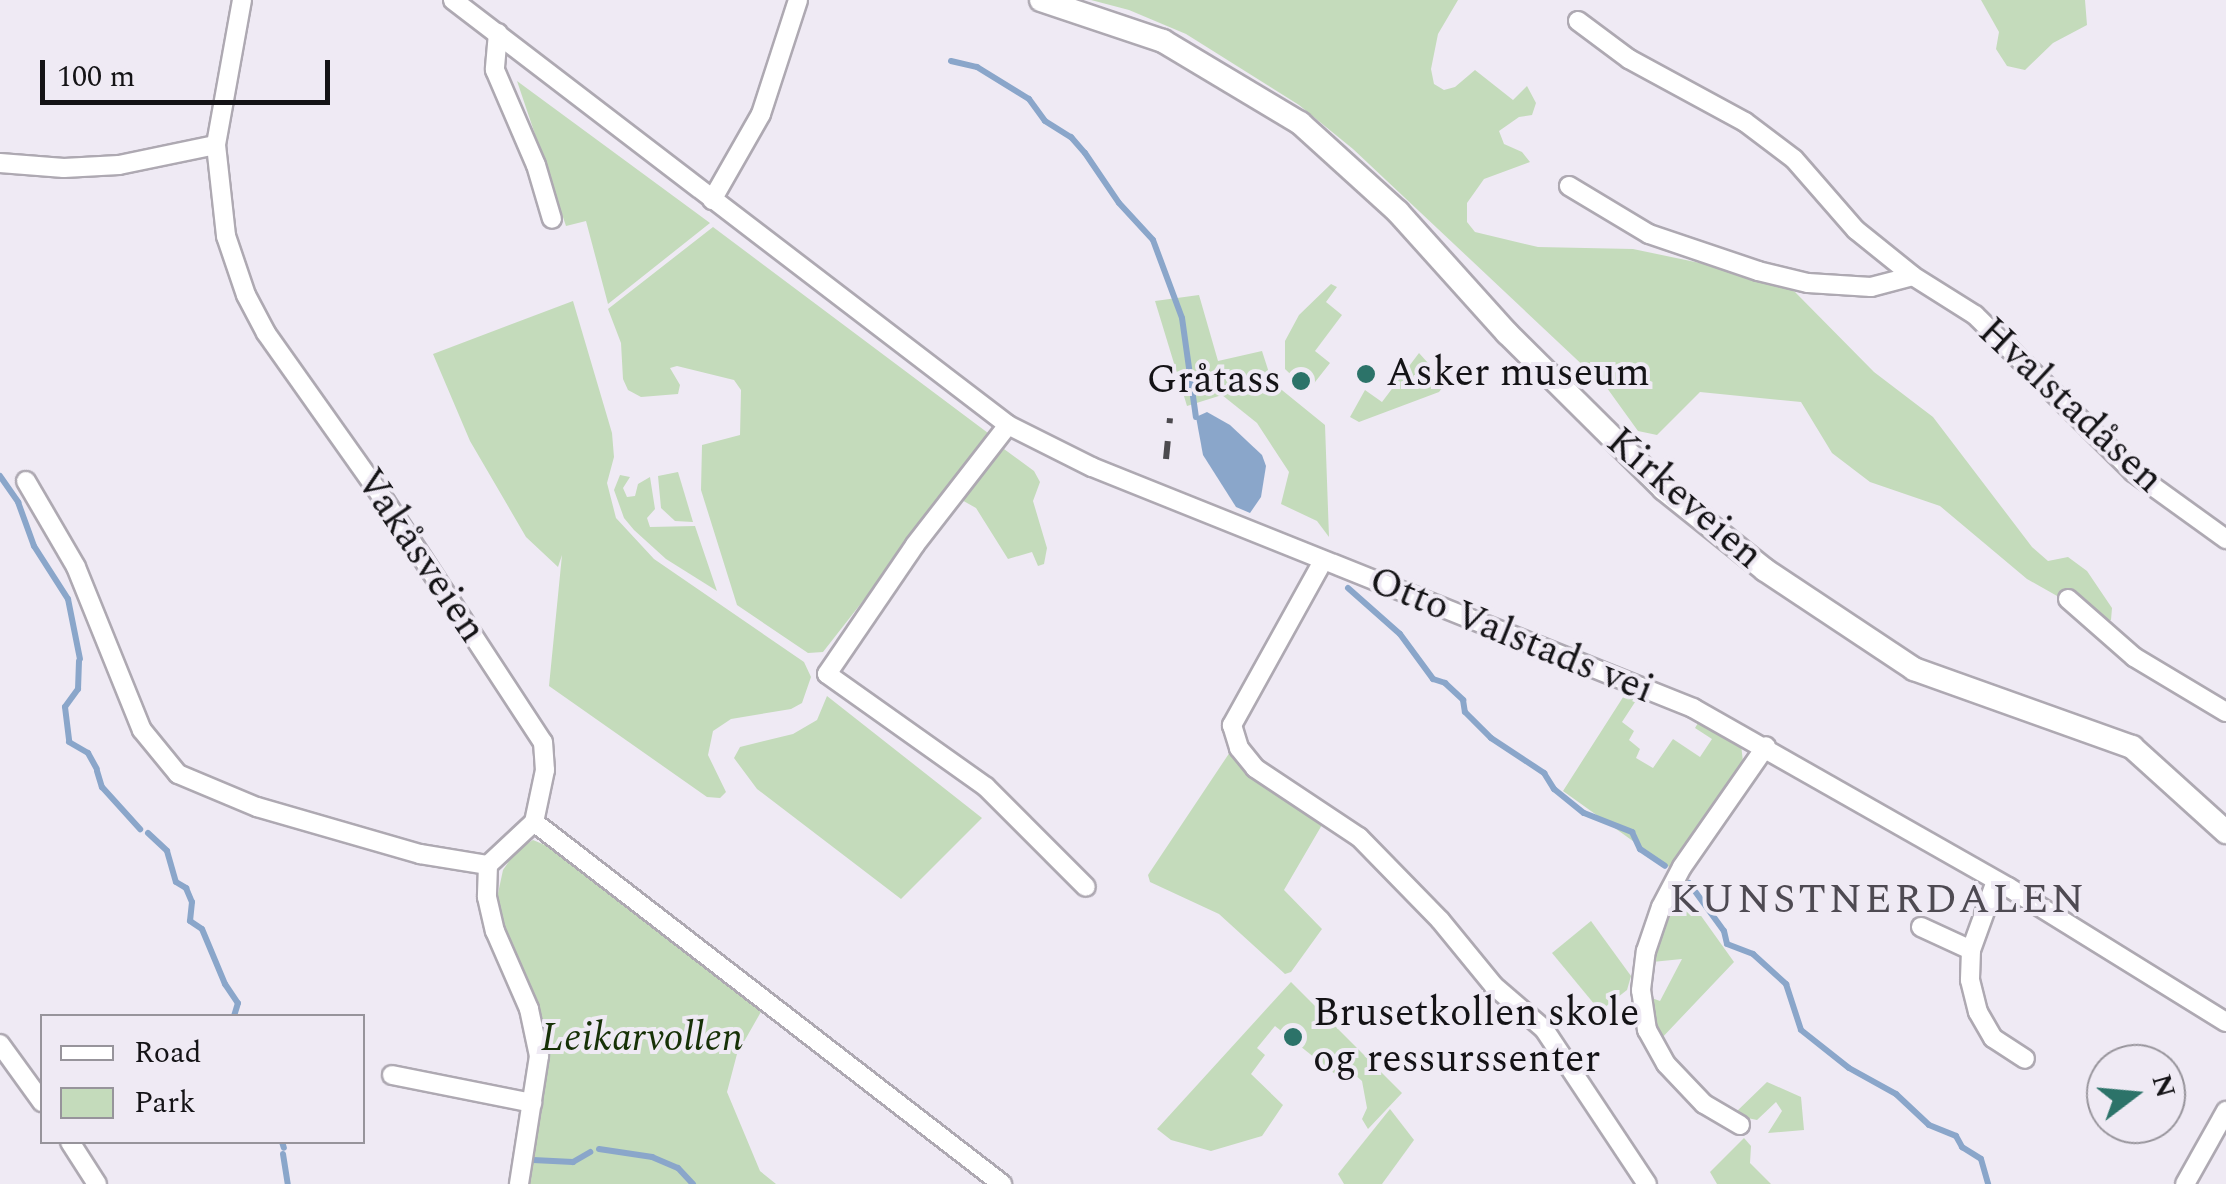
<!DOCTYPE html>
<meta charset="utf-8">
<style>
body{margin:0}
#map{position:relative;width:2226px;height:1184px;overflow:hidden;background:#efeaf4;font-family:Spectral,serif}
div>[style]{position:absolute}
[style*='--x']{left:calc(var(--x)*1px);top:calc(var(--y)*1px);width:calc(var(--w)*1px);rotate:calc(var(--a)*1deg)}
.green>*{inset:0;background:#c4dbbb}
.water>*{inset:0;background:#8aa6ca}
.stream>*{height:6px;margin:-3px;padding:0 3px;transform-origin:3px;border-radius:3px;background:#8aa6ca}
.roads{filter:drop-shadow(2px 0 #aea9b2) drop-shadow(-2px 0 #aea9b2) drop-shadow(0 2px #aea9b2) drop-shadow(0 -2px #aea9b2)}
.minor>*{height:18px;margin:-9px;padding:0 9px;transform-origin:9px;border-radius:9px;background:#fff}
.major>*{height:22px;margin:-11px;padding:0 11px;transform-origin:11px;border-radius:11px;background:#fff}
.rail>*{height:6px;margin-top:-3px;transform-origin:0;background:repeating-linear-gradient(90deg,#4c4a4e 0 18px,transparent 0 36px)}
.dots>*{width:28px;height:28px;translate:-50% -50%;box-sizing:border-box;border:5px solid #efeaf4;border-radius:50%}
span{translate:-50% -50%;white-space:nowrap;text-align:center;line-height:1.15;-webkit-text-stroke:8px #efeaf4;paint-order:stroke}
.poi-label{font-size:40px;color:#141316}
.left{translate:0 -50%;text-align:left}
.right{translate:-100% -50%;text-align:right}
.street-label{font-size:40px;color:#141316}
.park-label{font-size:40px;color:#173107;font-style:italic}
.neighbourhood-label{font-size:42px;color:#4e4a52;letter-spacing:2.5px}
.legend{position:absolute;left:40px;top:1014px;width:325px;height:130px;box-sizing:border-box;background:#efeaf4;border:2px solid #97949b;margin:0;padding:12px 18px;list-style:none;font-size:30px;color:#141316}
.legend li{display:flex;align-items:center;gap:20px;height:50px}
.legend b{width:50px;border:2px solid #97949b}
.north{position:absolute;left:2086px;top:1044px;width:100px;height:100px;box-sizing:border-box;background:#efeaf4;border:2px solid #97949b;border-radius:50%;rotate:74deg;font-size:28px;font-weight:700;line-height:40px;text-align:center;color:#141316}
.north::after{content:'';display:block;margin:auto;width:35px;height:45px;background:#2c7369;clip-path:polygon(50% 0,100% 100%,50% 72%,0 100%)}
.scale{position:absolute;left:40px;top:60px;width:290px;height:45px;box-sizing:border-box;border:5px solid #141316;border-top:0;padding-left:12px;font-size:30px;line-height:35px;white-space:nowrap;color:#141316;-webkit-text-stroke:8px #efeaf4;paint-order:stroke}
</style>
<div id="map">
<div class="green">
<i style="clip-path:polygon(1091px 0,1458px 0,1438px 34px,1431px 69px,1434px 84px,1444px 90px,1455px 87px,1475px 70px,1513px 100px,1527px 86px,1536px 103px,1532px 115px,1519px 117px,1499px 131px,1504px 144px,1522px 152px,1530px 162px,1484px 179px,1467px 203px,1467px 222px,1475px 232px,1538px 247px,1633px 249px,1767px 277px,1795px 292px,1874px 372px,1933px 417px,2032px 547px,2048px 561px,2068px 557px,2087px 571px,2112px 608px,2111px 620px,2103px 622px,2027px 579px,1940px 506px,1870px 482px,1832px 453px,1801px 402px,1700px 392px,1657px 435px,1638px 431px,1607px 388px,1353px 149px,1299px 105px,1186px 34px,1129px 10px)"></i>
<i style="clip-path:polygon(1981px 0,2085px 0,2087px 25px,2053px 43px,2025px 70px,2007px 66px,1996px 49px,1999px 32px)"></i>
<i style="clip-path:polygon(517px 81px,710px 223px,608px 304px,586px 221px,566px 226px)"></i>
<i style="clip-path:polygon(713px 227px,992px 436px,823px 652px,808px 653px,737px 605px,701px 490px,702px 445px,740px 435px,741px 390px,734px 380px,677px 366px,670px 368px,680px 385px,678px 394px,641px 397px,628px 390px,623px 379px,621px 343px,608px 309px)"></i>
<i style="clip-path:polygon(1331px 284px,1337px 287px,1326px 302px,1342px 315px,1315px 351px,1330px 363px,1308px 391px,1285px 369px,1285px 341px,1299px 315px)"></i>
<i style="clip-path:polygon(1199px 295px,1218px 361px,1262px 351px,1272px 382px,1325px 425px,1329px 537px,1317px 521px,1281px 504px,1289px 472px,1257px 423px,1222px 395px,1187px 406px,1155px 301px)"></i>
<i style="clip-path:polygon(573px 301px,612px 433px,614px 457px,607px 483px,616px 518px,654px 559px,804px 662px,811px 677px,802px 703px,791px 709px,731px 719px,713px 731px,708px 755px,726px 792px,720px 798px,707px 797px,549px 686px,562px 555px,558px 567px,526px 537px,470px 441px,433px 354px)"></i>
<i style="clip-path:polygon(1419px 353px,1446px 383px,1439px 392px,1359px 422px,1350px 417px,1365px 390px,1382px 402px)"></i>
<i style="clip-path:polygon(1004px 449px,1034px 471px,1040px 482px,1033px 501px,1047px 548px,1044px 564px,1038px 566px,1032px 552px,1008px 559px,976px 508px,960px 499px)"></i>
<i style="clip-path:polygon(678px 472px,693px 522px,675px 521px,661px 508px,658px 476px)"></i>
<i style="clip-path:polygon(620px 475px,630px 477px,623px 488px,627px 497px,635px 496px,638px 484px,650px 477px,655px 509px,647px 518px,650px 527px,695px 526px,717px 591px,666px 559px,634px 530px,624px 518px,614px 490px)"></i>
<i style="clip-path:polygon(1627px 691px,1639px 696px,1622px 722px,1634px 731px,1629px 740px,1640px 749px,1636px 758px,1653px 768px,1673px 739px,1700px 757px,1712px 739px,1695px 728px,1698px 723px,1741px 744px,1743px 762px,1672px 869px,1563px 791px)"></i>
<i style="clip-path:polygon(827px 696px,982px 818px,901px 899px,757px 789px,734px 758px,740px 747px,793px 734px,817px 720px)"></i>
<i style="clip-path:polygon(1234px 746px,1326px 818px,1284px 890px,1322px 929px,1291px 972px,1285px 974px,1219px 914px,1150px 882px,1148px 875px)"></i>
<i style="clip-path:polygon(533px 840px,559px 851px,762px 1010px,737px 1054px,727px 1092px,760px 1171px,776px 1184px,527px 1184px,549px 1062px,538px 1009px,502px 927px,497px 898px,503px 870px,516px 851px)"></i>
<i style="clip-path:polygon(1674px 891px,1699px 913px,1734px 962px,1658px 1042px,1646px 996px,1660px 1001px,1682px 959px,1652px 962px)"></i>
<i style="clip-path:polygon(1591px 921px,1631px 976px,1627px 990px,1600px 1011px,1552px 953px)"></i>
<i style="clip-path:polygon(1291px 982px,1402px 1093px,1368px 1129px,1362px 1119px,1367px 1108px,1362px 1081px,1345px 1066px,1335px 1074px,1275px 1026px,1257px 1048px,1265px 1055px,1251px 1074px,1283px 1105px,1262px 1136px,1211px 1151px,1171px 1140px,1157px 1129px)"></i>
<i style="clip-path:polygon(1767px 1082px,1801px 1097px,1804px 1130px,1768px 1133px,1782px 1111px,1776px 1102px,1757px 1120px,1733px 1115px)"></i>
<i style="clip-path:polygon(1390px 1109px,1414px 1140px,1382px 1184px,1344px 1184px,1338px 1174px)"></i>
<i style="clip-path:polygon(1744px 1138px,1751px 1146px,1750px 1163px,1771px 1184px,1717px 1184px,1710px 1172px)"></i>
</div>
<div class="water">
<i style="clip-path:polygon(1207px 412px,1230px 425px,1262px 455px,1266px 466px,1261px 497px,1250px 513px,1236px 507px,1203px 455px,1196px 417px)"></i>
</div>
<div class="stream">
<i style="--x:951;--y:61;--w:27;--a:13"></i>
<i style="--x:977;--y:67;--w:61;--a:31.6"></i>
<i style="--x:1029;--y:99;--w:27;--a:54"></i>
<i style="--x:1045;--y:121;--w:31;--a:32"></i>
<i style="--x:1071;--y:137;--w:21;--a:49"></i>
<i style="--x:1085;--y:153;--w:60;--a:55.8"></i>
<i style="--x:1119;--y:203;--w:50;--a:47.4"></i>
<i style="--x:1153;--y:240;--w:83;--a:69.6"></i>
<i style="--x:1182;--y:318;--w:100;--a:82"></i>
<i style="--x:0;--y:476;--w:32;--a:55"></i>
<i style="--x:18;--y:502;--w:47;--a:70"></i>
<i style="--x:34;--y:546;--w:63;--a:57.3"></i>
<i style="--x:68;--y:599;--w:61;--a:78.7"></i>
<i style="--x:1348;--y:588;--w:69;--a:41.5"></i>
<i style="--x:1400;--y:634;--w:56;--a:53.7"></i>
<i style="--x:1433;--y:679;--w:13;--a:18"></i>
<i style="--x:1445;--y:683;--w:25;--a:43"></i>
<i style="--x:1463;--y:700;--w:12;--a:81"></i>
<i style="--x:1465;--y:712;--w:37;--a:45"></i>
<i style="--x:1491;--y:738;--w:64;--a:33.4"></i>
<i style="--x:1544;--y:773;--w:19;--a:58"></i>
<i style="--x:1554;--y:789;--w:38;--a:39"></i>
<i style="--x:1584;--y:813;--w:52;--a:21.6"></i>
<i style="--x:1632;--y:832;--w:19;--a:65"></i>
<i style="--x:1640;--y:849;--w:30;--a:34"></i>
<i style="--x:79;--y:661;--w:28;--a:92"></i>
<i style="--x:78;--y:689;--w:22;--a:126"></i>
<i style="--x:65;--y:707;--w:35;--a:83"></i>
<i style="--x:69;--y:742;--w:22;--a:30"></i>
<i style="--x:88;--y:753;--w:18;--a:61"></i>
<i style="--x:97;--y:771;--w:17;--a:73"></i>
<i style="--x:102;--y:787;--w:57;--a:47.9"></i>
<i style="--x:148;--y:833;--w:26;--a:43"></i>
<i style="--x:167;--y:851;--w:32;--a:74"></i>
<i style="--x:176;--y:882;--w:12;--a:31"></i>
<i style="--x:186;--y:888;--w:15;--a:67"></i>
<i style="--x:192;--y:902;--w:19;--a:96"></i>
<i style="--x:190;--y:921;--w:14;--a:34"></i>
<i style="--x:202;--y:929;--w:60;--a:67.3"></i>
<i style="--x:225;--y:984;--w:23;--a:56"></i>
<i style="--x:238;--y:1003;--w:14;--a:107"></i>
<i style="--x:1689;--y:883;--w:59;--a:53.9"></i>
<i style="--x:1724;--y:931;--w:13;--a:77"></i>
<i style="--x:1727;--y:944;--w:28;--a:21"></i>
<i style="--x:1753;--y:954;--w:45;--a:42.3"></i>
<i style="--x:1786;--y:984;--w:48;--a:71.9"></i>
<i style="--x:1801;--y:1030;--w:61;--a:38.4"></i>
<i style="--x:1849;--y:1068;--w:54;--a:29"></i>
<i style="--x:1896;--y:1094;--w:45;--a:43.2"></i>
<i style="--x:1929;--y:1125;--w:29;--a:22"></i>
<i style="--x:1956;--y:1136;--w:13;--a:61"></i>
<i style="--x:1962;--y:1147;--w:22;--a:32"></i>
<i style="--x:1981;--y:1159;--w:26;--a:74"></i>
<i style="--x:282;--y:1142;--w:6;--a:72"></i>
<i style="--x:599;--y:1149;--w:54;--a:8.6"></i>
<i style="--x:652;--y:1157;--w:28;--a:23"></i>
<i style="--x:678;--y:1168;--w:22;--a:47"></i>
<i style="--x:283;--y:1154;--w:30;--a:81"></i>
<i style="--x:533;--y:1160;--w:40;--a:2.9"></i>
<i style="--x:573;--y:1162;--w:20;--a:-30"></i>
</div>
<div class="roads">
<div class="minor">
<i style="--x:242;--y:0;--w:147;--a:100.2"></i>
<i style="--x:216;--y:145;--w:92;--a:83.7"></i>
<i style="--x:226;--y:236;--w:62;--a:71.3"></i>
<i style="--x:246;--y:295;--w:43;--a:62.2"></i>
<i style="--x:266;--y:333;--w:206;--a:54.7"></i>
<i style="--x:385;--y:501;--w:288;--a:56.8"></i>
<i style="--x:543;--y:742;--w:28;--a:86"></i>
<i style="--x:545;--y:770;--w:53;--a:101.9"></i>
<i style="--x:534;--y:822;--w:63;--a:136.9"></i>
<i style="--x:488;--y:865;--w:32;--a:92"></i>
<i style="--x:487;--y:897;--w:35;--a:77"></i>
<i style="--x:495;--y:931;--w:85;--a:66.4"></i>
<i style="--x:529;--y:1009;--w:48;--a:78"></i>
<i style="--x:539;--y:1056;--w:130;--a:98.9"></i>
<i style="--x:453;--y:0;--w:699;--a:37.44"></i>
<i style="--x:1008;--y:425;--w:94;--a:26.6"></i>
<i style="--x:1092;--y:467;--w:648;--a:21.85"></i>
<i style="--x:1693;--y:708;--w:362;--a:29.6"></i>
<i style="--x:2008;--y:887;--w:256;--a:31.8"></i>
<i style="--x:1578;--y:21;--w:64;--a:36.7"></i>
<i style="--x:1629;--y:59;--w:132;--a:28.5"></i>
<i style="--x:1745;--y:122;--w:61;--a:37.1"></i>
<i style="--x:1794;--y:159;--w:94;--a:48.9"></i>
<i style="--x:1856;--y:230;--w:73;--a:38.9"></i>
<i style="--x:1913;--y:276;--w:73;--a:32.2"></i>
<i style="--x:1975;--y:315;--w:223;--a:44.8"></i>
<i style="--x:2133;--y:472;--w:115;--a:35.8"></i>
<i style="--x:498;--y:33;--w:37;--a:95"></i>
<i style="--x:495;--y:70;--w:103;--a:66.7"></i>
<i style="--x:536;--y:165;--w:56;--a:73.5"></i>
<i style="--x:0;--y:163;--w:64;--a:4.5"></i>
<i style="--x:64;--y:168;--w:55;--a:-3.1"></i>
<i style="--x:119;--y:165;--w:99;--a:-11.7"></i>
<i style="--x:1569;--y:186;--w:93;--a:31"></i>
<i style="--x:1649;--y:234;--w:115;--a:18.7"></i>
<i style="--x:1758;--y:271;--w:51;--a:13.5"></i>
<i style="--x:1808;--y:283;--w:63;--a:3.6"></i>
<i style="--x:1871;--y:287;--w:43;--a:-14.7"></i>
<i style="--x:712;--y:200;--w:99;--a:-60.3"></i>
<i style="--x:761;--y:114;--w:120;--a:-72"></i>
<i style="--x:1008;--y:425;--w:152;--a:127.8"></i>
<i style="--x:915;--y:545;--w:156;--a:124.3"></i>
<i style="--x:827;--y:674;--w:195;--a:35.4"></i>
<i style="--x:986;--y:787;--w:141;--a:45"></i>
<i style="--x:26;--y:481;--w:99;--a:59.8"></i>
<i style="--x:76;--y:567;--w:176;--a:68"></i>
<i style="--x:142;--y:730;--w:57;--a:50.7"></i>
<i style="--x:178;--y:774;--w:86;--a:22.7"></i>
<i style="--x:257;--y:807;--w:170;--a:16.1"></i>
<i style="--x:420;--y:854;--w:69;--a:9.2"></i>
<i style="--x:1323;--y:561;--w:188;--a:119"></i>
<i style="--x:1232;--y:725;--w:24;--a:73"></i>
<i style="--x:1239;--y:748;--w:26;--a:51"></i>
<i style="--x:1255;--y:768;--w:125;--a:33.6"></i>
<i style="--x:1359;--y:837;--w:116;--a:45.7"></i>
<i style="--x:1440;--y:920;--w:85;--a:50.7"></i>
<i style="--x:1494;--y:986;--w:66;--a:40.7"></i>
<i style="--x:1544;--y:1029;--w:186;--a:56.4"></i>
<i style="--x:2068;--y:599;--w:88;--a:41.3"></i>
<i style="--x:2134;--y:657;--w:107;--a:30.9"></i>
<i style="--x:534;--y:822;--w:592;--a:37.72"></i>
<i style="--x:1996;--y:881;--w:73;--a:109.9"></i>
<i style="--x:1971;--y:950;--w:30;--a:92"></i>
<i style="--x:1970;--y:980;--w:33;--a:76"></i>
<i style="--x:1978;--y:1012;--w:30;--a:60"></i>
<i style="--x:1993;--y:1038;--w:38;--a:33"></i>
<i style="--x:1921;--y:927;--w:55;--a:24.7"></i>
<i style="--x:0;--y:1044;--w:72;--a:54.1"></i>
<i style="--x:392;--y:1075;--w:143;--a:11.3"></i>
<i style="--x:1740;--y:1125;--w:42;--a:-149.7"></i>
<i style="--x:1704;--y:1104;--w:55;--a:-133.5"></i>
<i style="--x:1666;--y:1064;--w:39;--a:-119"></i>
<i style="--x:1647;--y:1030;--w:40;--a:-98.5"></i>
<i style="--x:1641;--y:990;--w:39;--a:-83"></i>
<i style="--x:1646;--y:951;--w:46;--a:-71.2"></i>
<i style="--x:1661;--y:907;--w:45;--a:-62.3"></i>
<i style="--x:1682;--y:867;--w:147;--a:-55.2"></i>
<i style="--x:70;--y:1142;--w:50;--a:57.3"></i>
<i style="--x:2185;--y:1184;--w:84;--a:-60.7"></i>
</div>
<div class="major">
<i style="--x:1041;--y:0;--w:129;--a:18.6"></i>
<i style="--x:1163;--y:41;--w:160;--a:30.9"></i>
<i style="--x:1300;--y:123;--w:132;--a:42.2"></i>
<i style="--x:1398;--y:212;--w:163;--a:48"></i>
<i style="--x:1507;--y:333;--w:221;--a:44.8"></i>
<i style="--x:1664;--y:489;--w:129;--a:38.7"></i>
<i style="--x:1765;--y:570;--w:179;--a:33.6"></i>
<i style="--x:1914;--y:669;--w:232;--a:19.7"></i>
<i style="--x:2132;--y:747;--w:127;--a:42.1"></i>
</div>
</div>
<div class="rail">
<i style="--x:1166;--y:459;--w:41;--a:-84.4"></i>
</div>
<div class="dots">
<i style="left:1366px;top:374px;background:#2c7369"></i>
<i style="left:1301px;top:381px;background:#2c7369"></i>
<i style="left:1293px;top:1037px;background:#2c7369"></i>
</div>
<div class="poi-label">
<span class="left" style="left:1386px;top:374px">Asker museum</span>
<span class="right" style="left:1281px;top:381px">Gråtass</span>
<span class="left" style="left:1313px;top:1037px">Brusetkollen skole<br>og ressurssenter</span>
</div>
<div class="street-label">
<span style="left:2070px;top:406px;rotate:43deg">Hvalstadåsen</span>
<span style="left:1684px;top:499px;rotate:41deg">Kirkeveien</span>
<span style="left:420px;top:556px;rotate:56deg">Vakåsveien</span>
<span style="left:1511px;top:636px;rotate:22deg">Otto Valstads vei</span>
</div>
<div class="park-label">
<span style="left:642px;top:1039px">Leikarvollen</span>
</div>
<div class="neighbourhood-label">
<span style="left:1878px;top:900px">KUNSTNERDALEN</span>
</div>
<ul class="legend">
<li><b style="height:12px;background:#fff"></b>Road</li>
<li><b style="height:28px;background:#c4dbbb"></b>Park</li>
</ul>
<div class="north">N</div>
<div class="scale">100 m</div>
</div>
